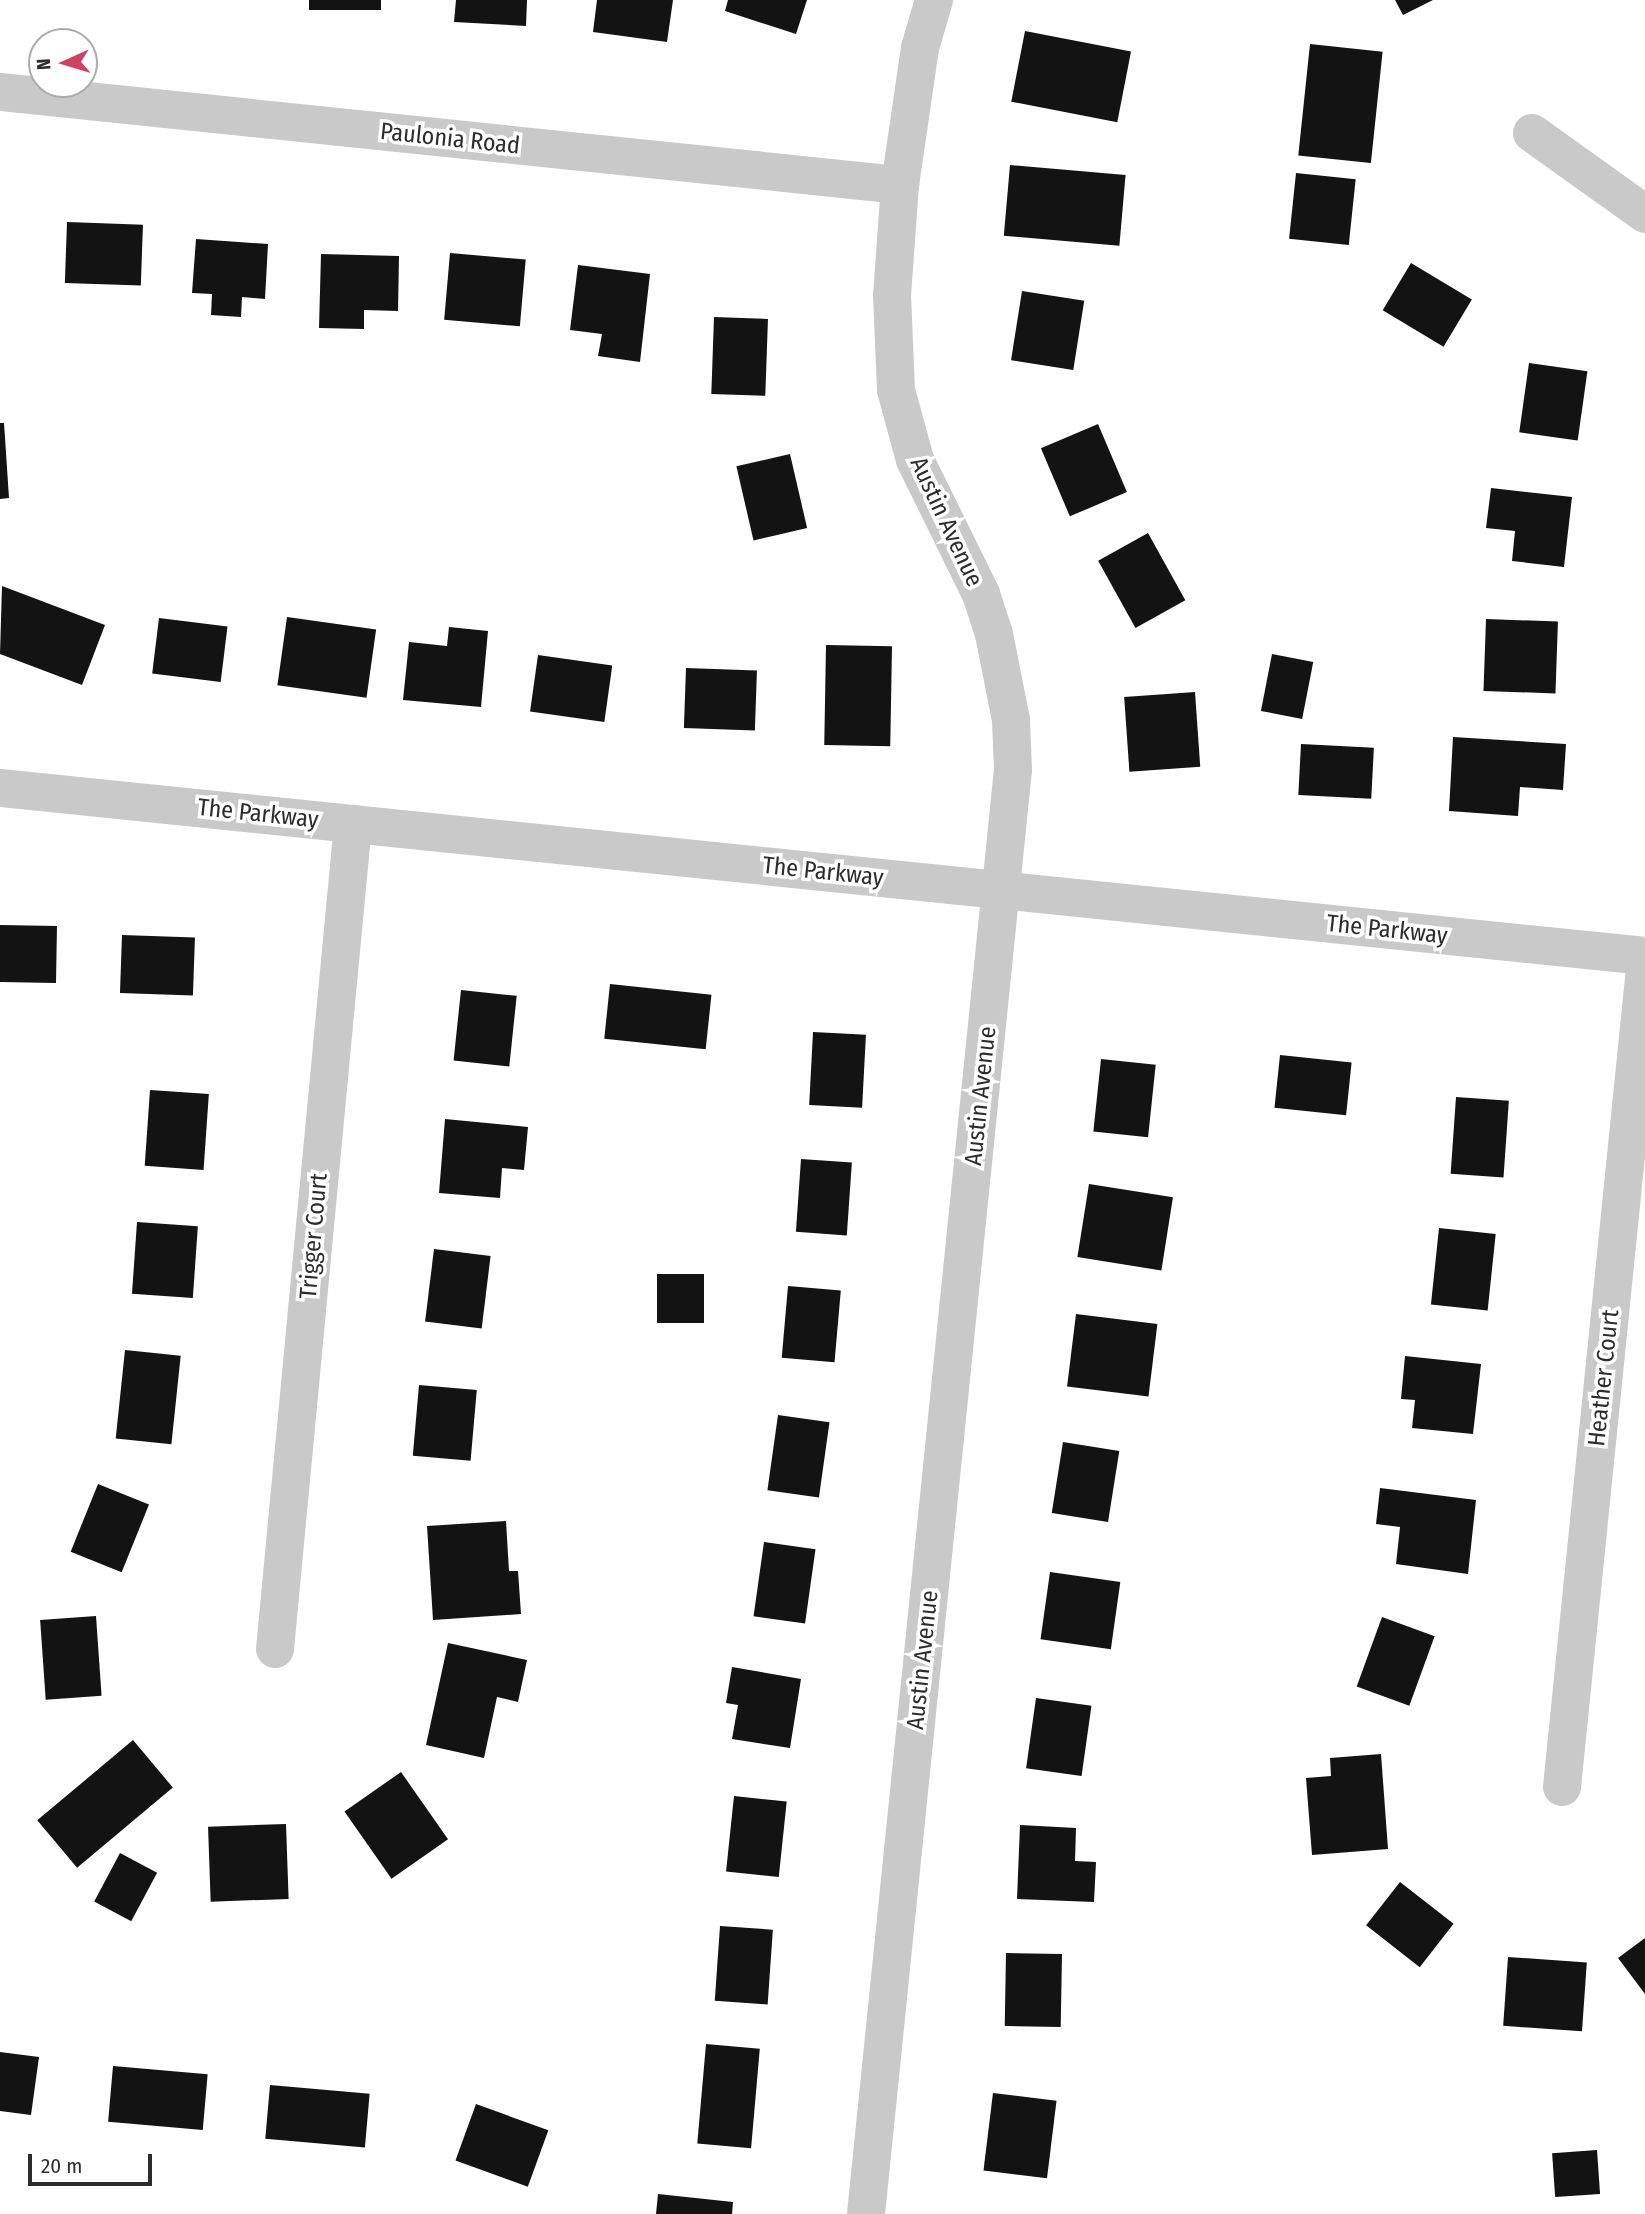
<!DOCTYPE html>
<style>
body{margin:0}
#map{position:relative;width:1645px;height:2214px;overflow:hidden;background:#fff;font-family:"Fira Sans Condensed",sans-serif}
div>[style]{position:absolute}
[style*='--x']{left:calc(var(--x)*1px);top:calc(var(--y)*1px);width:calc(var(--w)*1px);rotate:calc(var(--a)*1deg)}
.building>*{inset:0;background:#131313;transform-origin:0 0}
.minor>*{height:38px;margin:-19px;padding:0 19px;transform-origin:19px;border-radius:19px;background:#c9c9c9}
span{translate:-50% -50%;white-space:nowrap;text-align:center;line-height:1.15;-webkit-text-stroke:7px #fff;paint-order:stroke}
.street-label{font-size:24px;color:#2c2c2c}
.north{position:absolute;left:28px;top:28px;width:70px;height:70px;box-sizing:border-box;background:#fff;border:2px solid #ababab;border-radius:50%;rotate:266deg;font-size:19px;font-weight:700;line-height:28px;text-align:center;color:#2c2c2c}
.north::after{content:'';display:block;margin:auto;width:24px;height:32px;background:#ce4365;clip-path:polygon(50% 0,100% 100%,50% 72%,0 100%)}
.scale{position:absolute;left:28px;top:2154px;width:124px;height:32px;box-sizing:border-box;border:4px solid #2c2c2c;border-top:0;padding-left:9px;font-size:21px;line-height:24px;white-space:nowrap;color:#2c2c2c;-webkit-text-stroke:5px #fff;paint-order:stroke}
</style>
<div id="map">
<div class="building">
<i style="left:309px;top:0;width:72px;height:10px"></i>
<i style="clip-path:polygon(456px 0,527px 0,526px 26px,454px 22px)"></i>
<i style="clip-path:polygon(597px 0,673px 0,667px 42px,593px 32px)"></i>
<i style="clip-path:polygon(728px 0,807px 0,796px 34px,725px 11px)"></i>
<i style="clip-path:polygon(1395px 0,1433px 0,1403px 15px)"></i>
<i style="left:1025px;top:31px;width:108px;height:72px;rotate:11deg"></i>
<i style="left:1310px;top:44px;width:73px;height:112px;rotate:6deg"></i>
<i style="left:1010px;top:165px;width:116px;height:71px;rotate:5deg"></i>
<i style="left:1296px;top:173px;width:60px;height:66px;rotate:6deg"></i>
<i style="left:67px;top:222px;width:76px;height:61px;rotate:2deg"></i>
<i style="clip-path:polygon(196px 239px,268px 244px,265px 299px,242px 297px,241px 317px,211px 315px,212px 294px,192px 293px)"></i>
<i style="left:450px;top:253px;width:76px;height:67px;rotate:5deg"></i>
<i style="clip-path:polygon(321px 254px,399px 256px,398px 311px,364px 310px,364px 329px,319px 328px)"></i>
<i style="left:1411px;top:263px;width:71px;height:55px;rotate:31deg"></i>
<i style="clip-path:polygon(578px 265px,650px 274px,640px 362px,598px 356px,602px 334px,570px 330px)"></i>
<i style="left:1022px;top:291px;width:63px;height:70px;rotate:9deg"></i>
<i style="left:714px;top:317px;width:54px;height:77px;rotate:2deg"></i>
<i style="left:1529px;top:363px;width:59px;height:70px;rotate:8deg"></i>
<i style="clip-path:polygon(0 423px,4px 423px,9px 498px,0 499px)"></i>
<i style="left:1098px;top:424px;width:74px;height:62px;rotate:67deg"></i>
<i style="left:790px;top:454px;width:76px;height:55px;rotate:77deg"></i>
<i style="clip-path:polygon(1491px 488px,1572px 497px,1564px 567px,1512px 561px,1515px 531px,1486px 528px)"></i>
<i style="left:1148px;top:533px;width:77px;height:57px;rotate:61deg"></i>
<i style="clip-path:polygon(2px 586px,105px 625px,82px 685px,0 654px)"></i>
<i style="left:287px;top:617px;width:90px;height:69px;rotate:8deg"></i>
<i style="left:159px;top:618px;width:69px;height:56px;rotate:7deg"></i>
<i style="left:1486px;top:619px;width:72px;height:72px;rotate:2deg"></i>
<i style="clip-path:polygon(449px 627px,488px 631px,481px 707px,403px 700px,409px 642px,447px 646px)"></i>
<i style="left:826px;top:645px;width:66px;height:100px;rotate:1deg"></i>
<i style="left:1272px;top:654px;width:42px;height:58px;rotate:11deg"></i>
<i style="left:538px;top:655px;width:75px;height:57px;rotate:8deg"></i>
<i style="left:686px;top:668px;width:71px;height:60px;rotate:2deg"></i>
<i style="left:1195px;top:692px;width:75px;height:71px;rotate:86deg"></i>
<i style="clip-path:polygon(1453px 737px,1566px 744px,1563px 790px,1520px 787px,1518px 816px,1449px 811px)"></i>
<i style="left:1301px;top:744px;width:73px;height:51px;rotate:3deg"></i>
<i style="left:0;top:925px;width:57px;height:57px;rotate:1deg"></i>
<i style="left:122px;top:935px;width:73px;height:58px;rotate:2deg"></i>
<i style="left:610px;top:984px;width:102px;height:55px;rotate:6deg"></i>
<i style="left:461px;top:990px;width:56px;height:71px;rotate:6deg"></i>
<i style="left:813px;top:1032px;width:53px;height:73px;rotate:3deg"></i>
<i style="left:1280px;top:1055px;width:72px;height:53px;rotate:6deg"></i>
<i style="left:1101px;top:1059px;width:55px;height:73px;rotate:6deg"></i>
<i style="left:150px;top:1090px;width:59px;height:76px;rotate:4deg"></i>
<i style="left:1456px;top:1097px;width:53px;height:77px;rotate:4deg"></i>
<i style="clip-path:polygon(445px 1119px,528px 1127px,524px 1170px,502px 1168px,500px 1198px,439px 1193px)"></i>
<i style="left:801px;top:1159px;width:51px;height:73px;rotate:4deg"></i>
<i style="left:1089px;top:1184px;width:85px;height:74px;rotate:9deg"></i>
<i style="left:137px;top:1222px;width:61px;height:72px;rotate:4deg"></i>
<i style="left:1439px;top:1228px;width:57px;height:77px;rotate:6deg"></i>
<i style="left:434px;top:1249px;width:57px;height:73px;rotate:7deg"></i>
<i style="left:657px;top:1274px;width:47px;height:49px"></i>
<i style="left:788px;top:1286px;width:53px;height:72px;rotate:5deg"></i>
<i style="left:1076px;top:1314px;width:82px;height:73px;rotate:7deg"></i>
<i style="left:125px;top:1350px;width:56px;height:89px;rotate:6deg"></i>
<i style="clip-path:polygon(1405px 1356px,1481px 1364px,1473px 1434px,1412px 1428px,1415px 1400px,1401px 1399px)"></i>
<i style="left:419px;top:1385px;width:58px;height:71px;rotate:5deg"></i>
<i style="left:778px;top:1415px;width:52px;height:76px;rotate:8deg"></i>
<i style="left:1063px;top:1442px;width:57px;height:72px;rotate:9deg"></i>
<i style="left:98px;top:1484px;width:55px;height:73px;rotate:22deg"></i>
<i style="clip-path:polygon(1380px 1488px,1476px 1500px,1468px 1574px,1396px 1564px,1400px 1527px,1376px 1524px)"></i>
<i style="clip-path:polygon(506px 1521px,509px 1571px,518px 1571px,521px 1614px,433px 1620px,427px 1526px)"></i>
<i style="left:764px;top:1542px;width:52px;height:75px;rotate:8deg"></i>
<i style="left:1050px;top:1572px;width:71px;height:68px;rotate:8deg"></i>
<i style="left:96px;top:1616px;width:80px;height:56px;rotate:86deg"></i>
<i style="left:1382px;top:1617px;width:56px;height:74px;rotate:20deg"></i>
<i style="clip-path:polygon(448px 1643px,527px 1660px,518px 1702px,497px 1697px,484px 1758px,426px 1745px)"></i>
<i style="clip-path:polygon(732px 1667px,801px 1679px,790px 1748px,732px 1739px,738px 1705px,726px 1703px)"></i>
<i style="left:1036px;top:1698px;width:56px;height:71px;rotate:8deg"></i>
<i style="left:133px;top:1740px;width:62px;height:125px;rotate:50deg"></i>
<i style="clip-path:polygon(1381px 1754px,1388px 1849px,1312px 1855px,1306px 1778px,1331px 1776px,1330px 1758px)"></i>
<i style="left:401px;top:1772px;width:82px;height:69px;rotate:55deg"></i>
<i style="left:734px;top:1796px;width:53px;height:76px;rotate:6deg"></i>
<i style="left:286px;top:1824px;width:75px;height:78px;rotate:88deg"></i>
<i style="clip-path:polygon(1020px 1825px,1076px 1828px,1075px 1861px,1096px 1862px,1094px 1902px,1017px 1899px)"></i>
<i style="left:120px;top:1853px;width:42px;height:55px;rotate:28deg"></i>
<i style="left:1400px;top:1882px;width:68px;height:55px;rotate:38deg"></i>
<i style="left:720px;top:1926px;width:53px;height:75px;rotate:4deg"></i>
<i style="clip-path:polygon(1645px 1938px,1645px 1994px,1618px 1958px)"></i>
<i style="left:1006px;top:1953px;width:56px;height:73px;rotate:1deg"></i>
<i style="left:1508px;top:1957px;width:79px;height:69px;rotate:4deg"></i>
<i style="left:706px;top:2044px;width:54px;height:100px;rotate:5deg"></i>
<i style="clip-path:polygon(0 2052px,39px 2057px,31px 2115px,0 2111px)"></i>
<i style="left:113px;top:2066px;width:95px;height:56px;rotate:5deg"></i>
<i style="left:270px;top:2085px;width:100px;height:54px;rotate:5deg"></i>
<i style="left:993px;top:2093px;width:64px;height:78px;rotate:7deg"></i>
<i style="left:476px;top:2104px;width:77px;height:60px;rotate:20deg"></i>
<i style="left:1597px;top:2150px;width:44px;height:45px;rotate:86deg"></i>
<i style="clip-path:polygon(658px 2194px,733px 2202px,732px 2214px,656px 2214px)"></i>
</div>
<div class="minor">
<i style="--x:0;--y:92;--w:905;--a:5.9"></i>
<i style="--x:1532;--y:133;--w:139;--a:35.6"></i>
<i style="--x:0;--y:788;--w:1654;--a:5.83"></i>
<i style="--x:275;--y:1649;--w:829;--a:-84.6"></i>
<i style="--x:1562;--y:1787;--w:822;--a:-84.21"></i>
<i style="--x:866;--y:2214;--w:1451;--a:-84.19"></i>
<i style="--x:1013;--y:770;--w:50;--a:-92.3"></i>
<i style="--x:1011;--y:720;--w:88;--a:-101.2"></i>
<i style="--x:994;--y:634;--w:42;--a:-108"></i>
<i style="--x:981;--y:594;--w:149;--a:-116.2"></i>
<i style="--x:915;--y:460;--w:73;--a:-105.2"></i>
<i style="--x:896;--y:390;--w:94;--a:-92.4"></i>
<i style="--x:892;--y:296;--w:111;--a:-85.9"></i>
<i style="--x:900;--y:185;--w:138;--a:-81.7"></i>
<i style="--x:920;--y:48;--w:50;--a:-73.7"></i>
</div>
<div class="street-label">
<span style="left:450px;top:139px;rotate:6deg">Paulonia Road</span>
<span style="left:946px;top:522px;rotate:65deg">Austin Avenue</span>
<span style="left:258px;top:814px;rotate:6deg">The Parkway</span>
<span style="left:823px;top:872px;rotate:6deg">The Parkway</span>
<span style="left:1387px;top:930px;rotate:6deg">The Parkway</span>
<span style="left:981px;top:1096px;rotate:-84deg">Austin Avenue</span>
<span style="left:314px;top:1236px;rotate:-85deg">Trigger Court</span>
<span style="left:1604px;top:1378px;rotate:-84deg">Heather Court</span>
<span style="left:923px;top:1660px;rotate:-84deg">Austin Avenue</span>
</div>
<div class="north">N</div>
<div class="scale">20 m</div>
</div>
